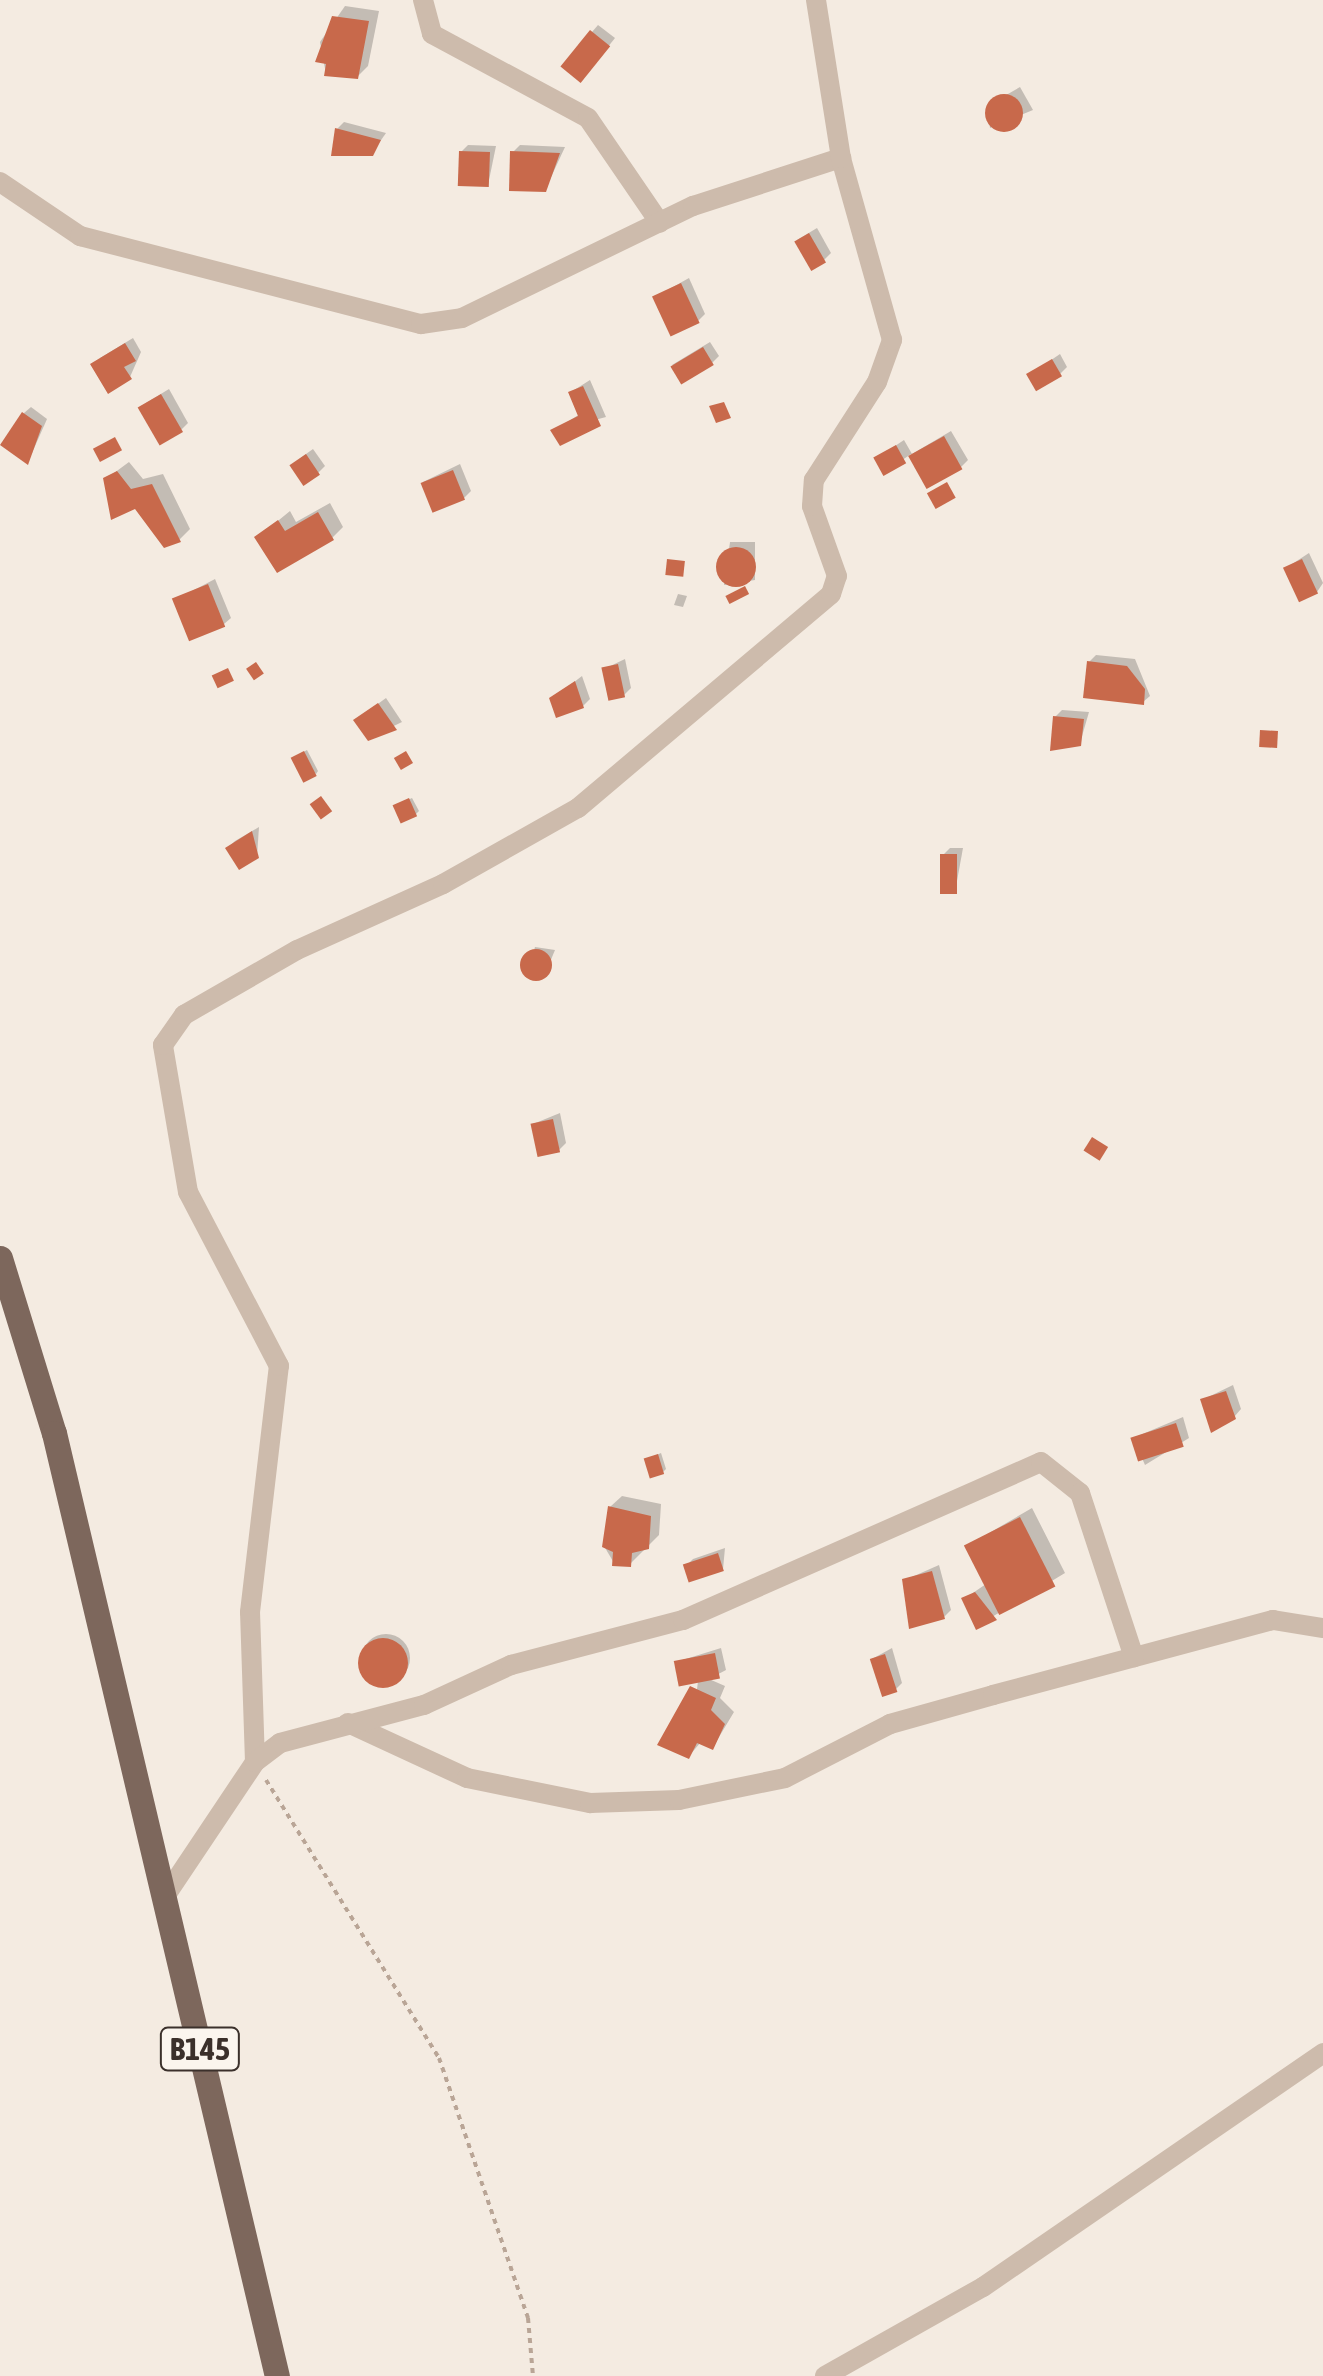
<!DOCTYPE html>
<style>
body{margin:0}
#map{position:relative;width:1323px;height:2376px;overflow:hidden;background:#f4ebe1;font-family:"Asap Condensed",sans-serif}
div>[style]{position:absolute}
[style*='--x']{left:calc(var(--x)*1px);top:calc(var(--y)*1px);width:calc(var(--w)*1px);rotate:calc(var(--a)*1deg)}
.shadow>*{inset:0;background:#0003}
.round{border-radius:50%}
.building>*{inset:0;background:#c8694b;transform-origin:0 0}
.path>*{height:4px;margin-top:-2px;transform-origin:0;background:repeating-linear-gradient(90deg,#b9a596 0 5px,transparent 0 10px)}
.minor>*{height:20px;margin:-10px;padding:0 10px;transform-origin:10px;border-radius:10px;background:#cdbbac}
.major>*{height:25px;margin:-12.5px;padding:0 12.5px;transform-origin:12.5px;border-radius:12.5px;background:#7d675c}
span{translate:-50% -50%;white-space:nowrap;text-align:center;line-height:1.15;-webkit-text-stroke:10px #fbf5ee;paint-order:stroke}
.shield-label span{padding:2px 8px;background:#fbf5ee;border:2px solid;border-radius:8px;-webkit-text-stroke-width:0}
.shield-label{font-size:32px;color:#3b302b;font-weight:700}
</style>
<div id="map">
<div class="shadow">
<i style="clip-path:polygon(345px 6px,379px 11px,368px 66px,357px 77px,326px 74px,320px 42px)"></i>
<i style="clip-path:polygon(598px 25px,615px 38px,588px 72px,592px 32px)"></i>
<i style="clip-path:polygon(1020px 87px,1033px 110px,990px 128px,987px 106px)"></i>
<i style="clip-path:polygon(344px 122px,386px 133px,372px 153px,337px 129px)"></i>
<i style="clip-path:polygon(468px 145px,496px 146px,488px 185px,461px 152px)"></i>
<i style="clip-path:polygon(520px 145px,565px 147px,545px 190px,513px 152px)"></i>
<i style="clip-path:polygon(817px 228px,831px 253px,824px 260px,797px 240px)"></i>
<i style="clip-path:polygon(689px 278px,705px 314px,698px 321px,655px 297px)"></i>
<i style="clip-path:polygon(133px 338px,141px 352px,130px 377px,100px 358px)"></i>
<i style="clip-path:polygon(710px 342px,719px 356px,712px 363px,672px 365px)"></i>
<i style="clip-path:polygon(1060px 354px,1067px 367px,1060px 374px,1029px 375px)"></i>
<i style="clip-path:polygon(590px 380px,606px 417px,553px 431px,580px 414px,571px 392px)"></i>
<i style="clip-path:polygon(169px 389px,188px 423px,181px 430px,141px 406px)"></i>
<i style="clip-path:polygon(31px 407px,47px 419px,28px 462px,24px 413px)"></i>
<i style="clip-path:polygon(951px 431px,968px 460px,961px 467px,911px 454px,885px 472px,877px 458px,904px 440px,912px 454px)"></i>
<i style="clip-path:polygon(313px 449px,325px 466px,318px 473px,299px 459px)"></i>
<i style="clip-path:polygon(129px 462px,143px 479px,163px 474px,190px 529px,179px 540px,136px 506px,112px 517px,106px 479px)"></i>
<i style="clip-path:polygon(460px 464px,471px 491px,464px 498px,423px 482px)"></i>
<i style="clip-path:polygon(330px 503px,343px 527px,332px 538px,257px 538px,290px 511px,296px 522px)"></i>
<i style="clip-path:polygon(730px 542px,755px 542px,755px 580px,724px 585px)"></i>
<i style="clip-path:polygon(1309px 553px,1323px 583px,1317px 592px,1286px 568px)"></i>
<i style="clip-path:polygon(215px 579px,231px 618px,224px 624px,175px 600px)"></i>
<i style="clip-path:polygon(687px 596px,683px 607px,674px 605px,678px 594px)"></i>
<i style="clip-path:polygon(1096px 655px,1135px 659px,1150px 696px,1143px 702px,1089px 662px)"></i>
<i style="clip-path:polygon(625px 659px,631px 688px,624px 695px,604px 669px)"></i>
<i style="clip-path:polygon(582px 676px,590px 699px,583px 706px,552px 699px)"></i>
<i style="clip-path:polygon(386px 698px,402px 722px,369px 738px,364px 714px)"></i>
<i style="clip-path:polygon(1062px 710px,1089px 712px,1080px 743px,1055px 717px)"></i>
<i style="clip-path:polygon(307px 750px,318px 771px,316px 774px,296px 756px)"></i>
<i style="clip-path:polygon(412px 798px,419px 811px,416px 814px,399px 804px)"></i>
<i style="clip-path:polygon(259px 827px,257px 856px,228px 848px,235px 841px)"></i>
<i style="clip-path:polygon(950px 848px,963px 848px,955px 892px,943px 855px)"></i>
<i style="clip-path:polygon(535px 947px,555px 950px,545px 974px,527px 974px)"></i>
<i style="clip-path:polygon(560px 1113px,566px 1143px,559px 1150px,533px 1124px)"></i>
<i style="clip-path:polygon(1233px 1385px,1241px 1409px,1234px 1417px,1202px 1400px)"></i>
<i style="clip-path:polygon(1183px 1417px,1189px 1438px,1145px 1465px,1133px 1438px)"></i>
<i style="clip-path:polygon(661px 1453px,666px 1469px,663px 1472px,647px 1459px)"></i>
<i style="clip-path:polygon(622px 1496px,661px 1504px,659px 1535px,630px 1564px,614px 1563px,604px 1546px,610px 1507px)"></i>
<i style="clip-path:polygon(1032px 1508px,1065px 1573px,977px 1626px,964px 1599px,986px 1584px,967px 1546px)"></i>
<i style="clip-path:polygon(725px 1548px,723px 1569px,686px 1566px,693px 1559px)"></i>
<i style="clip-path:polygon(939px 1565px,951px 1610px,944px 1617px,905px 1580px)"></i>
<i class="round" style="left:362px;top:1634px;width:48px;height:48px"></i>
<i style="clip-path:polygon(721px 1648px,726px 1670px,709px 1679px,725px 1686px,720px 1698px,734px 1712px,713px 1747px,701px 1742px,689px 1756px,698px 1681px,676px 1662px)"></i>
<i style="clip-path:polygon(892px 1648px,902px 1683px,895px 1690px,872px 1659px)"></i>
</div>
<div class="building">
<i style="clip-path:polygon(332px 16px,369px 21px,358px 79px,324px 76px,326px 64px,315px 62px)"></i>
<i style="left:590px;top:30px;width:26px;height:47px;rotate:39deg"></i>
<i class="round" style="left:985px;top:94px;width:38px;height:38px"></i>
<i style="clip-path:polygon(335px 128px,381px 140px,373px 156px,331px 156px)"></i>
<i style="left:459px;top:151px;width:31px;height:35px;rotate:2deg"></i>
<i style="clip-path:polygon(510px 151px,560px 153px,546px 192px,509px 191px)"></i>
<i style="left:809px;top:233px;width:34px;height:17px;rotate:60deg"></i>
<i style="left:681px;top:283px;width:44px;height:32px;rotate:65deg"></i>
<i style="clip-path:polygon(125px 343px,136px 361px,124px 367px,132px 379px,108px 394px,90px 364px)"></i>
<i style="left:703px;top:347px;width:21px;height:38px;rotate:59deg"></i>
<i style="left:1052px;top:359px;width:20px;height:30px;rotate:60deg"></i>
<i style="clip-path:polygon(583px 386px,601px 426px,560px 446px,550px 430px,578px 416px,568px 392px)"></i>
<i style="left:161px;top:394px;width:44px;height:27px;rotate:60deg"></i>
<i style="clip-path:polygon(724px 402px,731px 418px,716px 423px,709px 406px)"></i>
<i style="clip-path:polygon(22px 412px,42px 426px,28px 465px,0 445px)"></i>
<i style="left:944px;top:436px;width:38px;height:41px;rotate:61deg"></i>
<i style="left:115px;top:437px;width:15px;height:25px;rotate:62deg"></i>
<i style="left:896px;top:445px;width:21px;height:26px;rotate:61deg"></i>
<i style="left:306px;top:454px;width:25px;height:20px;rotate:56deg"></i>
<i style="left:453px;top:470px;width:32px;height:35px;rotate:68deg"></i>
<i style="clip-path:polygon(117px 471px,131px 489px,152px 484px,181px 542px,164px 548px,135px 509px,111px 520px,103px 478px)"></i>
<i style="left:947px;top:482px;width:18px;height:23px;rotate:61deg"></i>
<i style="clip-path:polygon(318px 512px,334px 540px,277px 573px,254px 537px,278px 520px,285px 531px)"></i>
<i class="round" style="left:716px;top:547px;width:40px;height:40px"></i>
<i style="left:667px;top:559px;width:18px;height:16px;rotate:6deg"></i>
<i style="left:1302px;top:559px;width:38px;height:21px;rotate:65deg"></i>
<i style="left:208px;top:584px;width:46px;height:39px;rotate:68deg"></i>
<i style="left:745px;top:586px;width:9px;height:22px;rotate:63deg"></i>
<i style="clip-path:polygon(1087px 661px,1127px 666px,1145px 689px,1144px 705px,1083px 698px)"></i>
<i style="left:256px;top:662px;width:14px;height:12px;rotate:56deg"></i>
<i style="left:618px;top:664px;width:34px;height:17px;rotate:78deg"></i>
<i style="left:228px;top:668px;width:14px;height:18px;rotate:65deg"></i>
<i style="clip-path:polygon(575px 681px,584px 708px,556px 718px,549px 698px)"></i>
<i style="clip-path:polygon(378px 703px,397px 730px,368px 741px,353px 720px)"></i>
<i style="clip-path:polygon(1053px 716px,1084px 719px,1081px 746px,1050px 751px)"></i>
<i style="left:1260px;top:730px;width:18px;height:17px;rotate:3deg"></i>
<i style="left:304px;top:751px;width:28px;height:15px;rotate:63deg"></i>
<i style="left:406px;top:751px;width:14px;height:14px;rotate:60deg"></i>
<i style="left:321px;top:796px;width:19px;height:14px;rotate:54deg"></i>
<i style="left:409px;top:798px;width:20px;height:18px;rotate:66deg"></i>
<i style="clip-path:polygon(252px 831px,259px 858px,239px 870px,225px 848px)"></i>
<i style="left:940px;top:854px;width:17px;height:40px"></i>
<i class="round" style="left:520px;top:949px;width:32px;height:32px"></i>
<i style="left:553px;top:1119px;width:34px;height:23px;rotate:78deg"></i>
<i style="left:1092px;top:1137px;width:19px;height:16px;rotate:32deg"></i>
<i style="clip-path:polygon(1226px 1391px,1236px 1419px,1211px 1433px,1200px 1399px)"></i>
<i style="left:1176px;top:1423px;width:25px;height:48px;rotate:72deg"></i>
<i style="left:658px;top:1454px;width:21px;height:15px;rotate:73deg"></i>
<i style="clip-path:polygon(608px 1506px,651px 1516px,649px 1549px,632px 1553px,631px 1567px,612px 1566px,613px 1552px,602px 1547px)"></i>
<i style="left:1020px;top:1517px;width:78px;height:63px;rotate:63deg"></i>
<i style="left:718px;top:1553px;width:19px;height:37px;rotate:72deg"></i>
<i style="clip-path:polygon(932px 1571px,945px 1619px,909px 1629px,902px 1579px)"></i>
<i style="clip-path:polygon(975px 1592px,997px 1620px,976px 1630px,961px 1598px)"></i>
<i class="round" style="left:358px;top:1638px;width:50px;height:50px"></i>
<i style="left:715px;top:1653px;width:26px;height:42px;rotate:79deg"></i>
<i style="left:885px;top:1654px;width:40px;height:16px;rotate:72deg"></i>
<i style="clip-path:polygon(690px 1686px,716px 1698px,711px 1710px,725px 1724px,713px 1750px,697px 1743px,689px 1759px,657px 1745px)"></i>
</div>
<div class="path">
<i style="--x:266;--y:1780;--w:327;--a:58.1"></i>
<i style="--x:439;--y:2058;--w:275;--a:71.1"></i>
<i style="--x:528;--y:2318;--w:58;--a:85.1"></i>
</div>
<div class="minor">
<i style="--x:423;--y:0;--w:35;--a:75"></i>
<i style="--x:432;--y:34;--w:177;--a:28.3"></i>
<i style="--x:588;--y:118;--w:127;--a:55.6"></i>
<i style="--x:0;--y:182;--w:97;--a:34"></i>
<i style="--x:80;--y:236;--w:352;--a:14.5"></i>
<i style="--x:421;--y:324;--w:41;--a:-8.3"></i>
<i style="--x:462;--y:318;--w:257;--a:-25.9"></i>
<i style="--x:693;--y:206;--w:156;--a:-18"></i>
<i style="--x:348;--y:1723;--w:131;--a:24.8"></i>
<i style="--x:467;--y:1778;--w:126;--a:11.5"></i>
<i style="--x:590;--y:1803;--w:89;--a:-1.9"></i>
<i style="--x:679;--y:1800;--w:108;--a:-11.7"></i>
<i style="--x:785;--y:1778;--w:118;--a:-27.2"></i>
<i style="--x:890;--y:1724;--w:107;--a:-15.7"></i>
<i style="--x:993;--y:1695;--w:290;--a:-15"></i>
<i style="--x:1273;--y:1620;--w:51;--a:9.1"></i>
<i style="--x:255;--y:1762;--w:150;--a:-91.9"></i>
<i style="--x:250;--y:1612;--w:248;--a:-83.3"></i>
<i style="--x:279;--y:1366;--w:196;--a:-117.6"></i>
<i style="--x:188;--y:1192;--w:149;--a:-99.7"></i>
<i style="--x:163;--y:1045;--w:37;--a:-55"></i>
<i style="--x:184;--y:1015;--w:130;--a:-29.9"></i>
<i style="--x:297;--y:950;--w:160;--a:-24.3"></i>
<i style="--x:443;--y:884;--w:155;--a:-29.4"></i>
<i style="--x:578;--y:808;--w:331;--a:-40.2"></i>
<i style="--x:831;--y:594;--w:19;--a:-72"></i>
<i style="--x:837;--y:576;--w:74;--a:-109.7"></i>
<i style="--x:812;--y:506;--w:26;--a:-86"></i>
<i style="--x:814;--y:480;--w:117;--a:-57.3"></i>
<i style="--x:877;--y:382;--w:45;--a:-70.3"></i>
<i style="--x:892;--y:340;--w:189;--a:-105.7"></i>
<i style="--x:841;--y:158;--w:160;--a:-99"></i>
<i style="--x:164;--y:1898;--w:164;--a:-56.2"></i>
<i style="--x:255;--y:1762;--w:31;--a:-37"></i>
<i style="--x:280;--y:1743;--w:149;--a:-14.8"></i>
<i style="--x:424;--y:1705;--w:96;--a:-24.7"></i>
<i style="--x:511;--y:1665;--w:178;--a:-14.7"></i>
<i style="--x:683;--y:1620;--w:391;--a:-23.8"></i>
<i style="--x:1041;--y:1462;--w:50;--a:38.5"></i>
<i style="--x:1080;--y:1493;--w:173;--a:71.8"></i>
<i style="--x:825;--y:2376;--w:181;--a:-29.4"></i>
<i style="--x:983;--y:2287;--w:413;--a:-34.5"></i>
</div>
<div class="major">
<i style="--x:0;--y:1258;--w:183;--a:72.9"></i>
<i style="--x:54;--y:1433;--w:969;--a:76.7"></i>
</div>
<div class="shield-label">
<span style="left:200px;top:2049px">B145</span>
</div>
</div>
